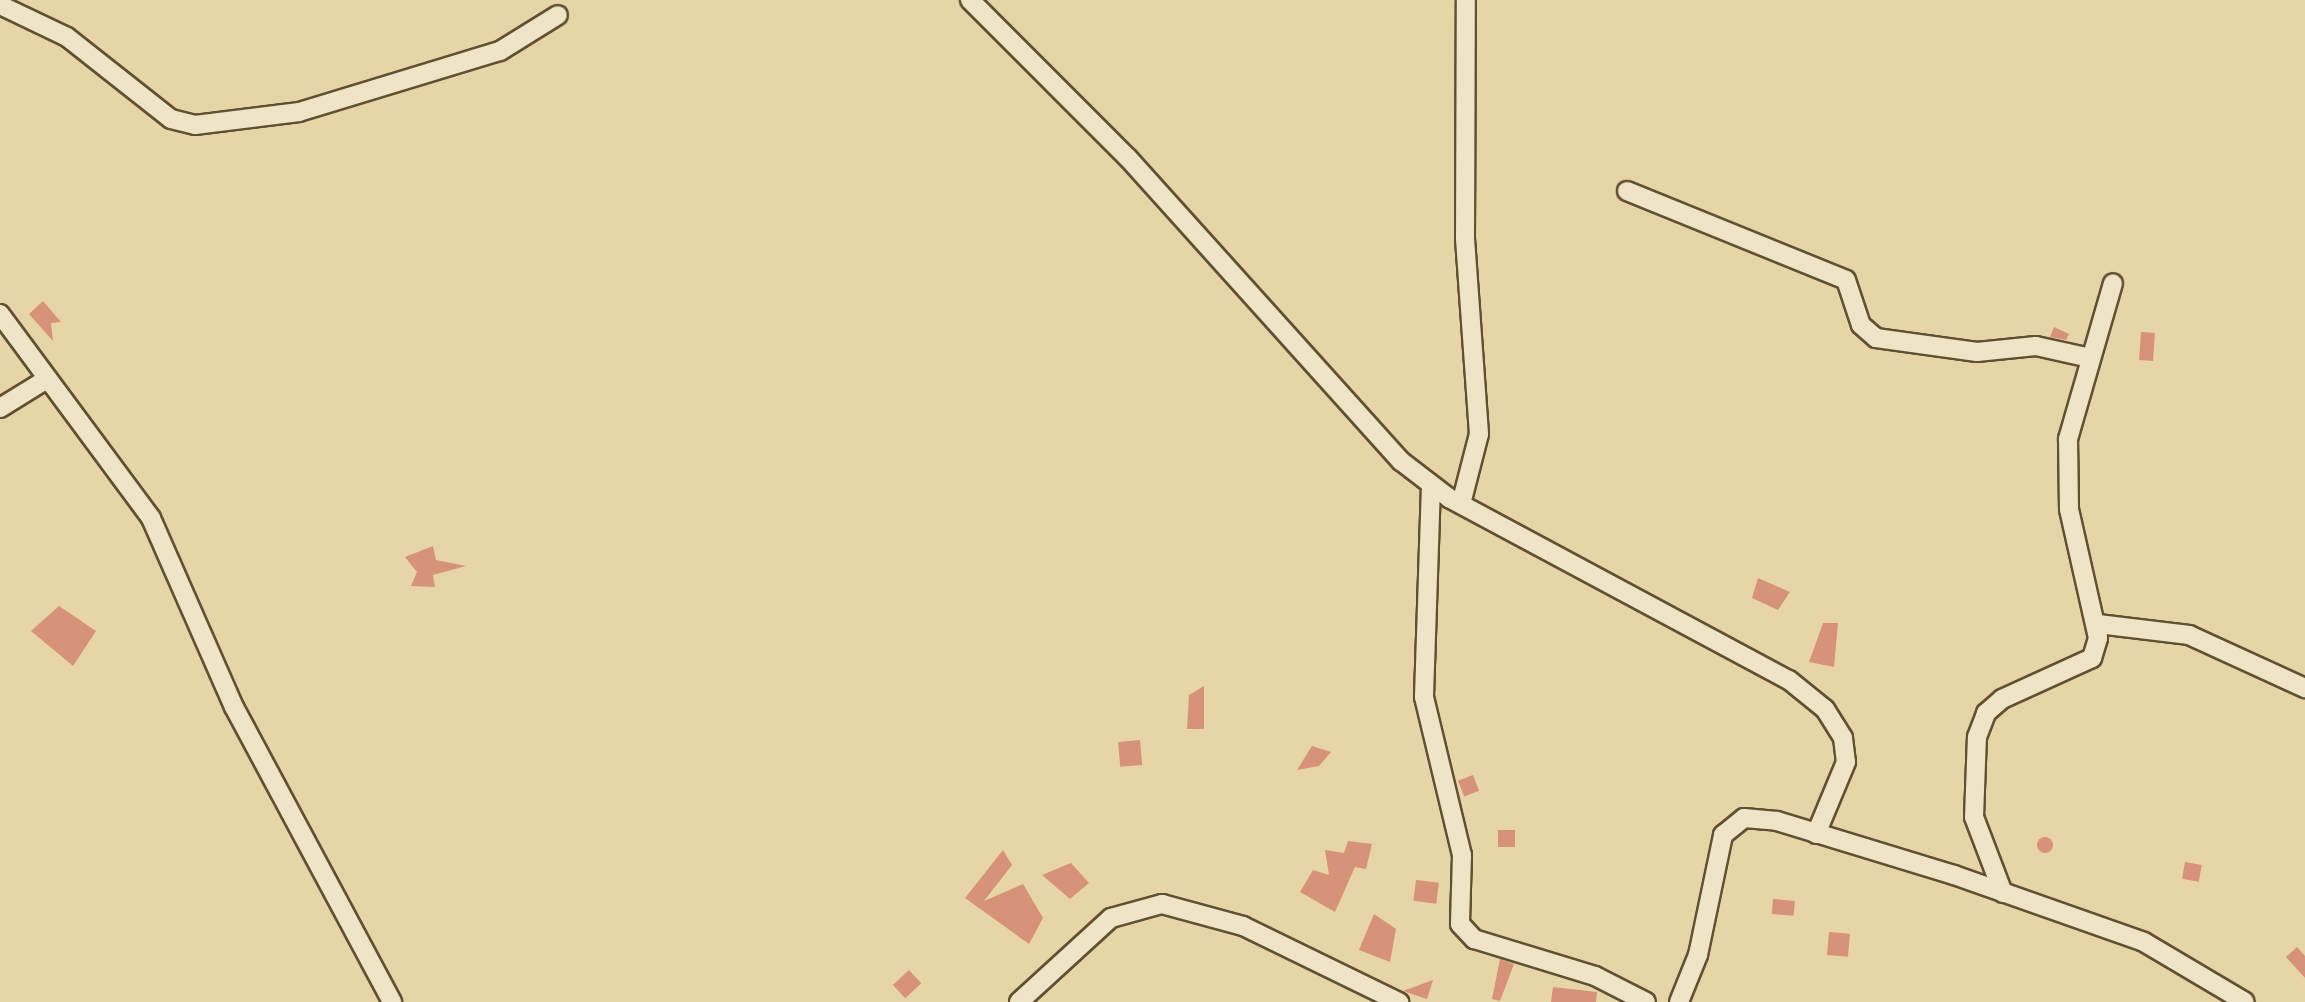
<!DOCTYPE html>
<style>
body{margin:0}
#map{position:relative;width:2305px;height:1002px;overflow:hidden;background:#e7d5a7;font-family:Vollkorn,serif}
div>[style]{position:absolute}
[style*='--x']{left:calc(var(--x)*1px);top:calc(var(--y)*1px);width:calc(var(--w)*1px);rotate:calc(var(--a)*1deg)}
.building>*{inset:0;background:#d7927a;transform-origin:0 0}
.round{border-radius:50%}
.roads{filter:drop-shadow(2px 0 #605032) drop-shadow(-2px 0 #605032) drop-shadow(0 2px #605032) drop-shadow(0 -2px #605032)}
.street>*{height:18px;margin:-9px;padding:0 9px;transform-origin:9px;border-radius:9px;background:#efe4c6}
span{translate:-50% -50%;white-space:nowrap;text-align:center;line-height:1.15;-webkit-text-stroke:8px #efe4c6;paint-order:stroke}
</style>
<div id="map">
<div class="building">
<i style="clip-path:polygon(43px 301px,61px 322px,51px 323px,53px 341px,29px 314px)"></i>
<i style="clip-path:polygon(2054px 327px,2069px 334px,2066px 340px,2050px 337px)"></i>
<i style="left:2141px;top:332px;width:14px;height:28px;rotate:4deg"></i>
<i style="clip-path:polygon(433px 546px,436px 560px,466px 566px,433px 575px,435px 587px,411px 586px,417px 572px,405px 557px)"></i>
<i style="clip-path:polygon(1758px 578px,1790px 592px,1778px 610px,1752px 598px)"></i>
<i style="clip-path:polygon(59px 606px,96px 631px,73px 666px,31px 631px)"></i>
<i style="clip-path:polygon(1823px 623px,1838px 623px,1834px 667px,1809px 662px)"></i>
<i style="clip-path:polygon(1204px 686px,1204px 729px,1187px 729px,1189px 695px)"></i>
<i style="left:1140px;top:740px;width:25px;height:22px;rotate:85deg"></i>
<i style="clip-path:polygon(1312px 746px,1331px 752px,1319px 766px,1297px 770px)"></i>
<i style="left:1473px;top:775px;width:17px;height:16px;rotate:69deg"></i>
<i style="left:1498px;top:830px;width:17px;height:17px"></i>
<i class="round" style="left:2037px;top:837px;width:16px;height:16px"></i>
<i style="clip-path:polygon(1348px 841px,1372px 844px,1366px 869px,1355px 867px,1335px 912px,1300px 892px,1313px 870px,1329px 875px,1325px 850px,1344px 853px)"></i>
<i style="clip-path:polygon(1003px 850px,1012px 865px,984px 901px,1023px 884px,1043px 918px,1029px 944px,965px 898px)"></i>
<i style="left:2185px;top:862px;width:17px;height:17px;rotate:10deg"></i>
<i style="clip-path:polygon(1071px 863px,1089px 883px,1070px 899px,1042px 875px)"></i>
<i style="left:1416px;top:880px;width:23px;height:21px;rotate:7deg"></i>
<i style="left:1773px;top:899px;width:22px;height:15px;rotate:5deg"></i>
<i style="clip-path:polygon(1374px 914px,1396px 929px,1390px 962px,1359px 950px)"></i>
<i style="left:1829px;top:932px;width:21px;height:23px;rotate:5deg"></i>
<i style="clip-path:polygon(2297px 947px,2305px 956px,2305px 978px,2286px 957px)"></i>
<i style="clip-path:polygon(1500px 959px,1514px 964px,1500px 1001px,1492px 999px)"></i>
<i style="left:909px;top:970px;width:18px;height:22px;rotate:47deg"></i>
<i style="clip-path:polygon(1433px 980px,1427px 999px,1403px 991px)"></i>
<i style="clip-path:polygon(1553px 987px,1597px 992px,1596px 1002px,1551px 1002px)"></i>
</div>
<div class="roads">
<div class="street">
<i style="--x:970;--y:0;--w:223;--a:45"></i>
<i style="--x:1128;--y:158;--w:408;--a:48"></i>
<i style="--x:1401;--y:461;--w:61;--a:37.6"></i>
<i style="--x:1449;--y:498;--w:386;--a:28.2"></i>
<i style="--x:1789;--y:680;--w:46;--a:38.9"></i>
<i style="--x:1825;--y:709;--w:34;--a:58"></i>
<i style="--x:1843;--y:738;--w:24;--a:83"></i>
<i style="--x:1846;--y:762;--w:78;--a:112.6"></i>
<i style="--x:0;--y:5;--w:74;--a:25.5"></i>
<i style="--x:67;--y:37;--w:132;--a:38.3"></i>
<i style="--x:171;--y:119;--w:25;--a:14"></i>
<i style="--x:195;--y:125;--w:105;--a:-7.1"></i>
<i style="--x:299;--y:112;--w:210;--a:-16.9"></i>
<i style="--x:500;--y:51;--w:68;--a:-31.8"></i>
<i style="--x:1627;--y:191;--w:236;--a:22.1"></i>
<i style="--x:1846;--y:280;--w:47;--a:71.6"></i>
<i style="--x:1861;--y:325;--w:20;--a:41"></i>
<i style="--x:1876;--y:338;--w:102;--a:7.9"></i>
<i style="--x:1977;--y:352;--w:59;--a:-5.8"></i>
<i style="--x:2036;--y:346;--w:55;--a:12.5"></i>
<i style="--x:0;--y:314;--w:254;--a:53.5"></i>
<i style="--x:151;--y:518;--w:206;--a:66.3"></i>
<i style="--x:234;--y:707;--w:335;--a:61.8"></i>
<i style="--x:0;--y:408;--w:55;--a:-31.7"></i>
<i style="--x:1431;--y:485;--w:212;--a:91.9"></i>
<i style="--x:1424;--y:697;--w:163;--a:76.5"></i>
<i style="--x:1462;--y:855;--w:69;--a:91.7"></i>
<i style="--x:1460;--y:924;--w:21;--a:47"></i>
<i style="--x:1474;--y:939;--w:127;--a:17"></i>
<i style="--x:1595;--y:976;--w:57;--a:27"></i>
<i style="--x:1461;--y:504;--w:72;--a:-75.6"></i>
<i style="--x:1479;--y:434;--w:196;--a:-94.1"></i>
<i style="--x:1465;--y:239;--w:239;--a:-89.8"></i>
<i style="--x:2098;--y:624;--w:92;--a:6.9"></i>
<i style="--x:2189;--y:635;--w:128;--a:24.6"></i>
<i style="--x:2003;--y:893;--w:81;--a:-110.9"></i>
<i style="--x:1974;--y:817;--w:80;--a:-87.9"></i>
<i style="--x:1977;--y:737;--w:26;--a:-69"></i>
<i style="--x:1986;--y:713;--w:21;--a:-41"></i>
<i style="--x:2002;--y:699;--w:99;--a:-24.5"></i>
<i style="--x:2092;--y:658;--w:21;--a:-73"></i>
<i style="--x:2098;--y:638;--w:132;--a:-102.7"></i>
<i style="--x:2069;--y:509;--w:70;--a:-90.8"></i>
<i style="--x:2068;--y:439;--w:162;--a:-73.9"></i>
<i style="--x:1019;--y:1002;--w:125;--a:-42.4"></i>
<i style="--x:1111;--y:918;--w:53;--a:-15.4"></i>
<i style="--x:1162;--y:904;--w:84;--a:15.2"></i>
<i style="--x:1243;--y:926;--w:174;--a:26"></i>
<i style="--x:1679;--y:1002;--w:51;--a:-68"></i>
<i style="--x:1698;--y:955;--w:123;--a:-78.2"></i>
<i style="--x:1723;--y:835;--w:27;--a:-39"></i>
<i style="--x:1744;--y:818;--w:33;--a:5"></i>
<i style="--x:1777;--y:821;--w:185;--a:17"></i>
<i style="--x:1954;--y:875;--w:201;--a:19.4"></i>
<i style="--x:2144;--y:942;--w:117;--a:30.7"></i>
</div>
</div>
</div>
